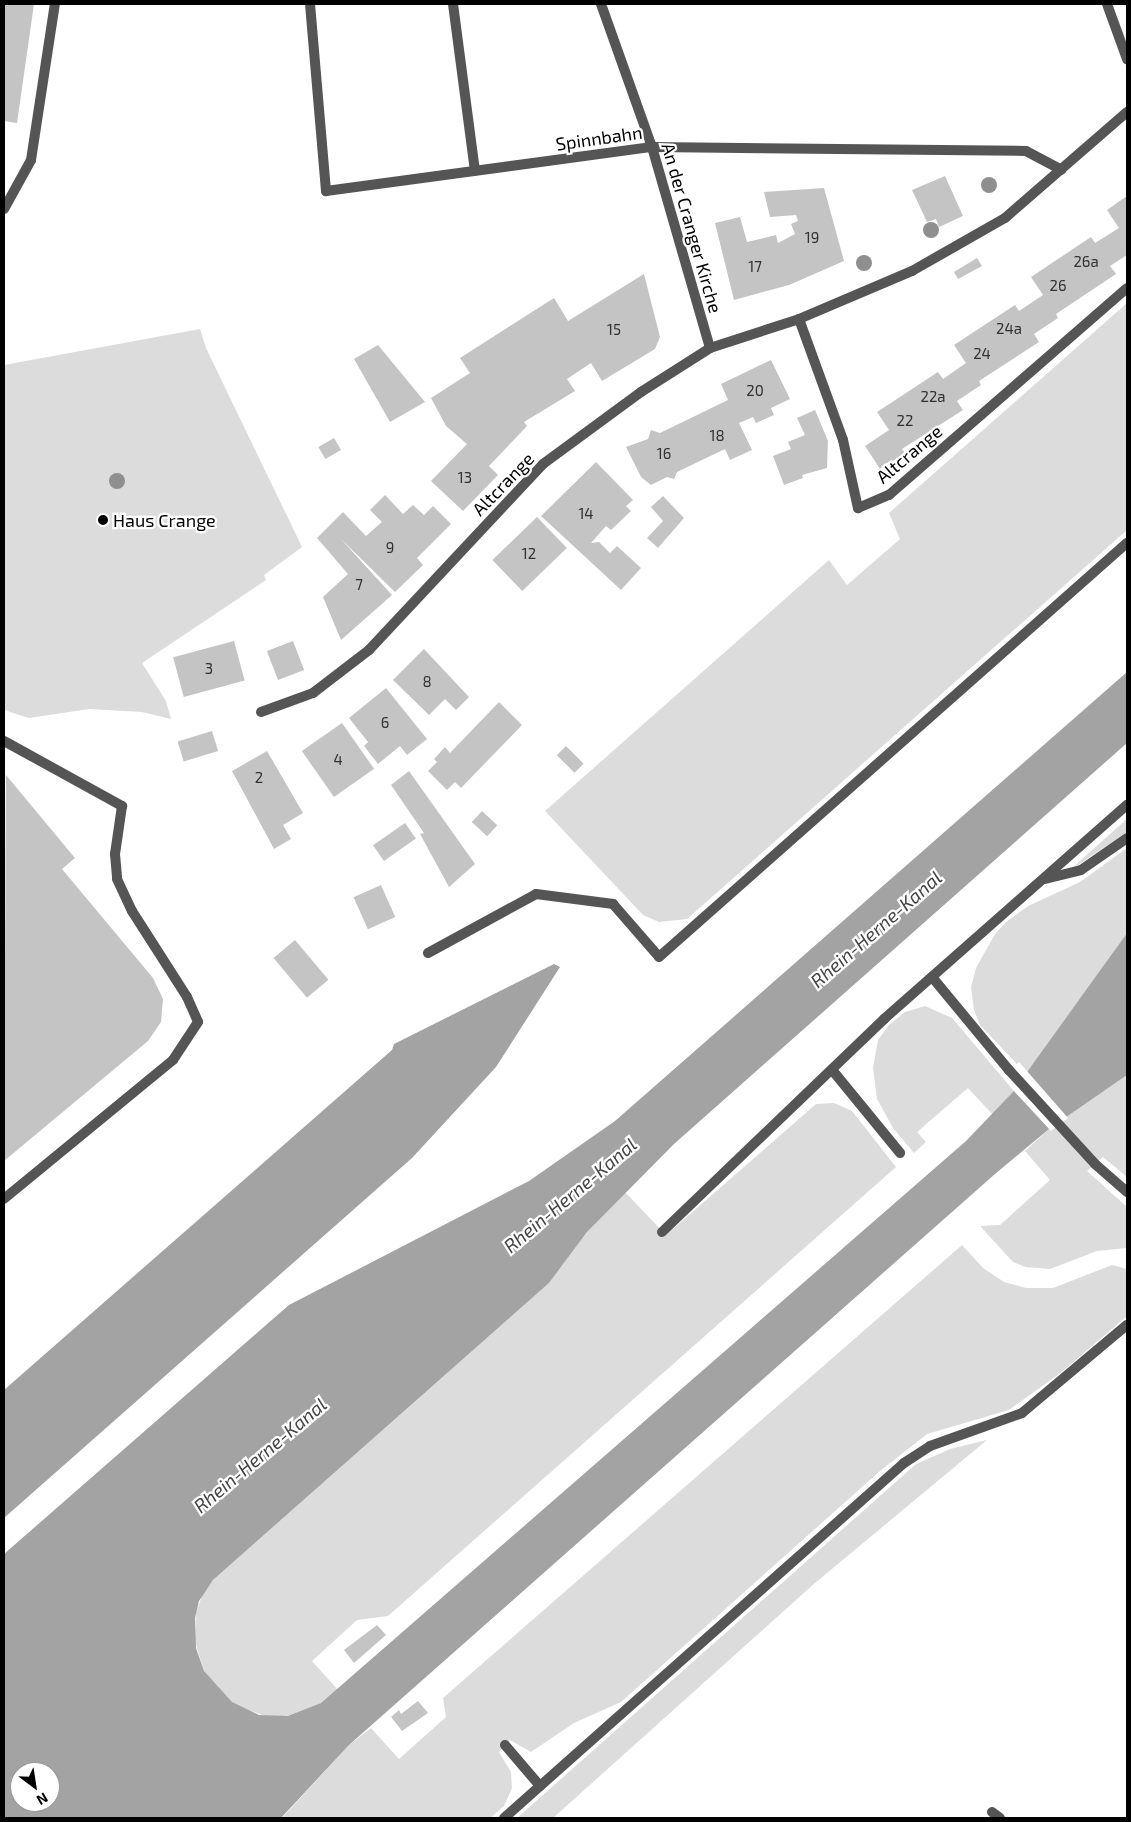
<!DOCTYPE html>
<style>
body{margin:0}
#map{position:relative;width:1131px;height:1822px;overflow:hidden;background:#fff;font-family:"Exo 2",sans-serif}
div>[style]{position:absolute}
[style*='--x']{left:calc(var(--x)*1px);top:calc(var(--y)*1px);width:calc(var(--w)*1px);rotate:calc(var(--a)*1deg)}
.green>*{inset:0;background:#dcdcdc}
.water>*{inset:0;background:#a3a3a3}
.pier>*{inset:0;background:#fff}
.building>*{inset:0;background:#c4c4c4;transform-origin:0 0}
.lane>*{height:10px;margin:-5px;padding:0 5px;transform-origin:5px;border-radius:5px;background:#555}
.street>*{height:10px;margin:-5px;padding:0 5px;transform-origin:5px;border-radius:5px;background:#555}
.trees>*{width:16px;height:16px;margin:-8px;border-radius:50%;background:#8f8f8f}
.dots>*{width:14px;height:14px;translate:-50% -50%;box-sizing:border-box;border:2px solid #fff;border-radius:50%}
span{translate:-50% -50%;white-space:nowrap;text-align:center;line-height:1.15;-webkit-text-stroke:4.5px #fff;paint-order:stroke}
.number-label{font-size:15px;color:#313131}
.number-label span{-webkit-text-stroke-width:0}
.street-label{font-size:18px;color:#000}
.poi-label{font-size:18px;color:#000}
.left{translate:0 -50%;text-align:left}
.water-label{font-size:19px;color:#444;font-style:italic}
.frame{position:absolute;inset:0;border:5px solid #000;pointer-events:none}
.north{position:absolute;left:10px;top:1762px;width:50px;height:50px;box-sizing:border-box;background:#fff;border:1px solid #999;border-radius:50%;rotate:149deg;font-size:14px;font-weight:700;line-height:20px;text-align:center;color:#000}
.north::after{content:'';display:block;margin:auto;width:18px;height:22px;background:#000;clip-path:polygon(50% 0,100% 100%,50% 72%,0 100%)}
</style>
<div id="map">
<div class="green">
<i style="clip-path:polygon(1127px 303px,1127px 530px,687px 919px,659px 922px,643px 915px,545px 811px,829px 560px,847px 585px,900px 539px,889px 513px)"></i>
<i style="clip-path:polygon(200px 329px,206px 348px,302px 547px,264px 575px,266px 580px,142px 663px,166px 701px,171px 719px,142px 712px,89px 709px,29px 718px,10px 712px,4px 709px,4px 365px)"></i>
<i style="clip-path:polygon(1127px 819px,1127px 832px,1072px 869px,1082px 859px)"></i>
<i style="clip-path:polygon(1127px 848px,1127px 933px,1028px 1072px,1019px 1062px,1017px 1064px,980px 1025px,974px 1010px,971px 987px,976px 968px,995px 934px,1006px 922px,1028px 906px,1080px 882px)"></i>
<i style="clip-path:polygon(925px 1006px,952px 1018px,1014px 1091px,993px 1115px,968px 1088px,917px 1132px,926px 1142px,914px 1153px,893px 1128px,877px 1099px,873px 1068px,878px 1040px,889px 1025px,905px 1012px)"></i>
<i style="clip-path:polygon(1127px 1075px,1127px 1177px,1103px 1157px,1087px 1171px,1127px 1207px,1127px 1248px,1097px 1251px,1050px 1269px,1026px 1267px,1013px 1262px,980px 1226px,1000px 1225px,1050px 1180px,1025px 1151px,1049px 1129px)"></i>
<i style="clip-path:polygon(834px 1103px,852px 1111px,896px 1167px,388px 1616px,357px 1620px,312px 1661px,338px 1690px,321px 1703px,300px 1714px,271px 1718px,237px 1706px,221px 1693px,204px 1671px,195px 1642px,196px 1613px,203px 1593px,213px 1580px,549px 1283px,587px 1232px,624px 1191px,666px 1235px,816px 1104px)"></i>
<i style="clip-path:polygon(962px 1245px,983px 1268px,1004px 1282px,1026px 1288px,1053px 1288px,1112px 1265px,1127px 1269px,1127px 1316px,1063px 1371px,1009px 1410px,927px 1434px,880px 1471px,621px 1702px,574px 1723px,531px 1752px,510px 1740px,499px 1752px,511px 1772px,512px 1788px,504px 1806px,490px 1818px,282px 1818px,349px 1745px,371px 1728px,399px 1759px,446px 1717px,443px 1698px)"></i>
<i style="clip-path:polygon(987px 1440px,815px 1583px,553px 1818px,517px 1818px,916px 1464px,950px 1449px)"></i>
</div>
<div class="water">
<i style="clip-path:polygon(evenodd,1127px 672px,1127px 743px,674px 1144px,587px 1232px,549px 1283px,213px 1580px,199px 1601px,195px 1618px,196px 1648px,204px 1671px,232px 1702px,259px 1715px,288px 1716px,321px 1703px,966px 1141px,1012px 1093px,1127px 933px,1127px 1075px,1049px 1129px,995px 1174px,349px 1745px,281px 1818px,4px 1818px,4px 1554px,289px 1305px,529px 1181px,615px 1121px,1127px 672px,20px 1772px,50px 1772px,50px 1802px,20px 1802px,20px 1772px)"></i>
<i style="clip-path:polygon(554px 964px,560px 967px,496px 1067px,412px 1158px,4px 1518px,4px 1390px,392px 1050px,394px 1044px)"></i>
</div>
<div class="pier">
<i style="clip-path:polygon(1026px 1070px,1068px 1118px,1051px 1131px,1012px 1089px)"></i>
</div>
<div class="building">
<i style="clip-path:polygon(4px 4px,34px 4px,17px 123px,4px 121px)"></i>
<i style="clip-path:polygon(945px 176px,963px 216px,939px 227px,936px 219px,927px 222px,912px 190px)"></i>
<i style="clip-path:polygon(824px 188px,844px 261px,789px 285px,734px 300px,715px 223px,740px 217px,747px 242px,776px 235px,778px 243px,795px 234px,791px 224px,798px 221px,796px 215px,770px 217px,764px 192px)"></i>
<i style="clip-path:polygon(1127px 196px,1127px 255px,1110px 266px,1116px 274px,1056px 314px,1058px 318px,1034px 334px,1039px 342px,979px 381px,981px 385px,957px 401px,963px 410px,902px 449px,905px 453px,880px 469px,865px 446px,889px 430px,877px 412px,938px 372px,943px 379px,966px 363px,954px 345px,1015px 305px,1019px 311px,1043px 295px,1031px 277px,1091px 237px,1095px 243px,1119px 228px,1107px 210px)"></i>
<i style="clip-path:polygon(977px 258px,982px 266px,958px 279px,954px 272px)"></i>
<i style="clip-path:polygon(644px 274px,660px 337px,655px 349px,602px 381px,591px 363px,567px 379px,575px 391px,524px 422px,527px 426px,489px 466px,498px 475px,463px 511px,431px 481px,467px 444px,446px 426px,431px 398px,470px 373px,460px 358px,554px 298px,568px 321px)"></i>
<i style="clip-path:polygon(378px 345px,425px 402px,390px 422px,354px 359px)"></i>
<i style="clip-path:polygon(771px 360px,790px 399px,771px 408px,774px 415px,756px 423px,753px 417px,739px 423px,752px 450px,730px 460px,725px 449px,677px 472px,674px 479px,667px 477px,651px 485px,641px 477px,626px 447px,648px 439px,651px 430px,660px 433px,728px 400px,721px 384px)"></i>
<i style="clip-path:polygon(815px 410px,828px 441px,827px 468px,802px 475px,803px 478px,784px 485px,773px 456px,791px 449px,788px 442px,805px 435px,797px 418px)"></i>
<i style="left:334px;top:438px;width:14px;height:18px;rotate:60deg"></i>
<i style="clip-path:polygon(596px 462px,633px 500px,626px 506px,631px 511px,611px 530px,606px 526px,591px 543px,599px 542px,610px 553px,617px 546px,641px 568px,621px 590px,541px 516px)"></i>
<i style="clip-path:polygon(385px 495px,403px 514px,413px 505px,424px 515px,433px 506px,451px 524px,417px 558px,423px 565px,395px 592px,341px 539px,392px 595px,341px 640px,323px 597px,348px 574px,317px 538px,343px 512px,366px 536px,382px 522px,370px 510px)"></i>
<i style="clip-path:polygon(663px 496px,684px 518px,658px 548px,647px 538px,663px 521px,651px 507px)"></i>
<i style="left:537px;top:517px;width:43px;height:62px;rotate:46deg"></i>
<i style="left:234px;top:641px;width:41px;height:63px;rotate:75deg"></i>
<i style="left:293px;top:641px;width:31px;height:28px;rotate:69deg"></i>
<i style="clip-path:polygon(424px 649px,469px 697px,456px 710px,445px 699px,429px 715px,393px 680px)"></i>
<i style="clip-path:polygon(386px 688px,427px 739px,407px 755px,400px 746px,378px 764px,364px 746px,368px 742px,349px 718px)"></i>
<i style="clip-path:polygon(499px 702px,522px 725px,461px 788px,455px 782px,447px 790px,428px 771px,437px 762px,434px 759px,445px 747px,450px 753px)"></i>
<i style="left:342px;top:723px;width:56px;height:49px;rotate:55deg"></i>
<i style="left:212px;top:731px;width:21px;height:36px;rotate:73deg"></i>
<i style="left:566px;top:746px;width:25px;height:13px;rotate:45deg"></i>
<i style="clip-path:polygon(267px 751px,303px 813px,283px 825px,291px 839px,274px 849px,232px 771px)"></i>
<i style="clip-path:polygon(409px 771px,475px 864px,449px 887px,420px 834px,424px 833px,391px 785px)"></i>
<i style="clip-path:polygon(6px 775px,75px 858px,62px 869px,153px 978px,163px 999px,161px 1022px,148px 1041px,4px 1161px)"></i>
<i style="left:482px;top:811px;width:21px;height:15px;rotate:43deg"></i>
<i style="left:405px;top:823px;width:19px;height:39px;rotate:55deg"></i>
<i style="left:381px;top:885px;width:35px;height:30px;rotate:66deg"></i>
<i style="left:295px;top:940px;width:52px;height:28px;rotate:50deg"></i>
<i style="clip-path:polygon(377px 1625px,386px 1635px,354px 1663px,344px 1650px)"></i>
<i style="clip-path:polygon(418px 1701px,428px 1713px,402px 1731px,391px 1717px,399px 1710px,401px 1714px)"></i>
</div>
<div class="lane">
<i style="--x:453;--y:4;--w:168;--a:82.5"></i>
<i style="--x:1107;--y:4;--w:59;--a:70"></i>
<i style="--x:4;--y:209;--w:56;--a:-61.1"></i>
<i style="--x:31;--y:160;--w:158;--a:-81.3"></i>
<i style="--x:799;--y:319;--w:129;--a:70"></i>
<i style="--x:843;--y:440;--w:70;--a:77.6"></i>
<i style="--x:858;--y:508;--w:34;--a:-23"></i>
<i style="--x:889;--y:495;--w:315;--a:-41"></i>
<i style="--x:4;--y:741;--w:135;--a:28.8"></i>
<i style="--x:122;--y:806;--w:49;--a:98.3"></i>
<i style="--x:115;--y:854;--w:25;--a:85"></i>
<i style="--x:117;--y:879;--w:35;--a:65"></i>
<i style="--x:132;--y:911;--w:102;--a:57.4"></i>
<i style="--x:187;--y:997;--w:27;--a:66"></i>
<i style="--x:198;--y:1022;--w:45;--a:123.3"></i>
<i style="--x:173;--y:1060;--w:219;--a:140.6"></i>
<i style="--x:1045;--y:879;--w:37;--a:-14"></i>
<i style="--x:1081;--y:870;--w:56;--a:-34.8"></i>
<i style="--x:428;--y:953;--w:123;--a:-28.6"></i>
<i style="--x:536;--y:894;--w:78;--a:7.4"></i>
<i style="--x:613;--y:904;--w:70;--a:49"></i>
<i style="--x:659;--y:957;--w:625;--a:-41.5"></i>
<i style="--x:932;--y:977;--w:121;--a:50.4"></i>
<i style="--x:1009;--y:1070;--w:127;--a:47.5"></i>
<i style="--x:1095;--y:1164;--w:43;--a:41.2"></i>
<i style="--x:833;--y:1071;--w:106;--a:50.7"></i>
<i style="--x:662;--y:1232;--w:308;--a:-43.8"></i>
<i style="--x:884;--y:1019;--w:324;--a:-41.4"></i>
<i style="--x:505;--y:1745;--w:54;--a:49.5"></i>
<i style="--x:992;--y:1812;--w:10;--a:37"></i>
<i style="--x:504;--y:1818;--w:535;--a:-41.59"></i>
<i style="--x:904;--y:1463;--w:31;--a:-33"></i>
<i style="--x:930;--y:1446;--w:98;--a:-19.7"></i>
<i style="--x:1022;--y:1413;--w:137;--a:-40"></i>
</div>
<div class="street">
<i style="--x:310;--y:4;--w:188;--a:85.1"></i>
<i style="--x:326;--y:191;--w:329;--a:-7.7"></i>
<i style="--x:652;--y:147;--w:374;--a:0.6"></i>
<i style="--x:1026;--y:151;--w:40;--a:28"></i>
<i style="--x:601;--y:4;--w:152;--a:70.4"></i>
<i style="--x:652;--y:147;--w:209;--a:73.9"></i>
<i style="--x:261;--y:712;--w:55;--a:-20.1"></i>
<i style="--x:313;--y:693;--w:71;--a:-37.5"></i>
<i style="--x:369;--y:650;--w:255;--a:-46.9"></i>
<i style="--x:543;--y:464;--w:122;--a:-36.3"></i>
<i style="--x:641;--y:392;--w:82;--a:-32.5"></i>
<i style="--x:710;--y:348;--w:94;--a:-18"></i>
<i style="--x:799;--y:319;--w:123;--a:-23"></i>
<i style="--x:912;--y:271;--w:107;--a:-29.7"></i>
<i style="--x:1005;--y:218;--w:162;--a:-41"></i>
</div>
<div class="trees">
<i style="left:989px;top:185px"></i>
<i style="left:931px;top:230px"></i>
<i style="left:864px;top:263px"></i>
<i style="left:117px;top:481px"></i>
</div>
<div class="dots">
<i style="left:103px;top:520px;background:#000"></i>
</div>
<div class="number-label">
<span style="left:812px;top:238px">19</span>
<span style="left:1086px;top:262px">26a</span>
<span style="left:755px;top:267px">17</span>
<span style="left:1058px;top:286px">26</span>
<span style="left:1009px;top:329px">24a</span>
<span style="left:614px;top:330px">15</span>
<span style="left:982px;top:354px">24</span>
<span style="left:755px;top:391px">20</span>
<span style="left:933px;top:397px">22a</span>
<span style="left:905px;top:421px">22</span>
<span style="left:717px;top:436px">18</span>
<span style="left:664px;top:454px">16</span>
<span style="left:465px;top:478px">13</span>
<span style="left:586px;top:514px">14</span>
<span style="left:390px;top:548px">9</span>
<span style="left:529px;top:554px">12</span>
<span style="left:359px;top:585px">7</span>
<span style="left:209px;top:669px">3</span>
<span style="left:427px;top:682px">8</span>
<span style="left:385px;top:723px">6</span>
<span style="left:338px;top:760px">4</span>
<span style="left:259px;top:778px">2</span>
</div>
<div class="street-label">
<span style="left:599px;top:138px;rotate:-8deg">Spinnbahn</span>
<span style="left:692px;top:228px;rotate:74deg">An der Cranger Kirche</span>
<span style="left:909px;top:454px;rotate:-40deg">Altcrange</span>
<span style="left:503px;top:484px;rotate:-46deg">Altcrange</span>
</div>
<div class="poi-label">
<span class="left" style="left:113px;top:520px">Haus Crange</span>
</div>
<div class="water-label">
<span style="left:876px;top:929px;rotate:-41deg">Rhein-Herne-Kanal</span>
<span style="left:570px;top:1195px;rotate:-40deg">Rhein-Herne-Kanal</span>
<span style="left:260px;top:1455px;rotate:-40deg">Rhein-Herne-Kanal</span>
</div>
<div class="frame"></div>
<div class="north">N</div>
</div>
